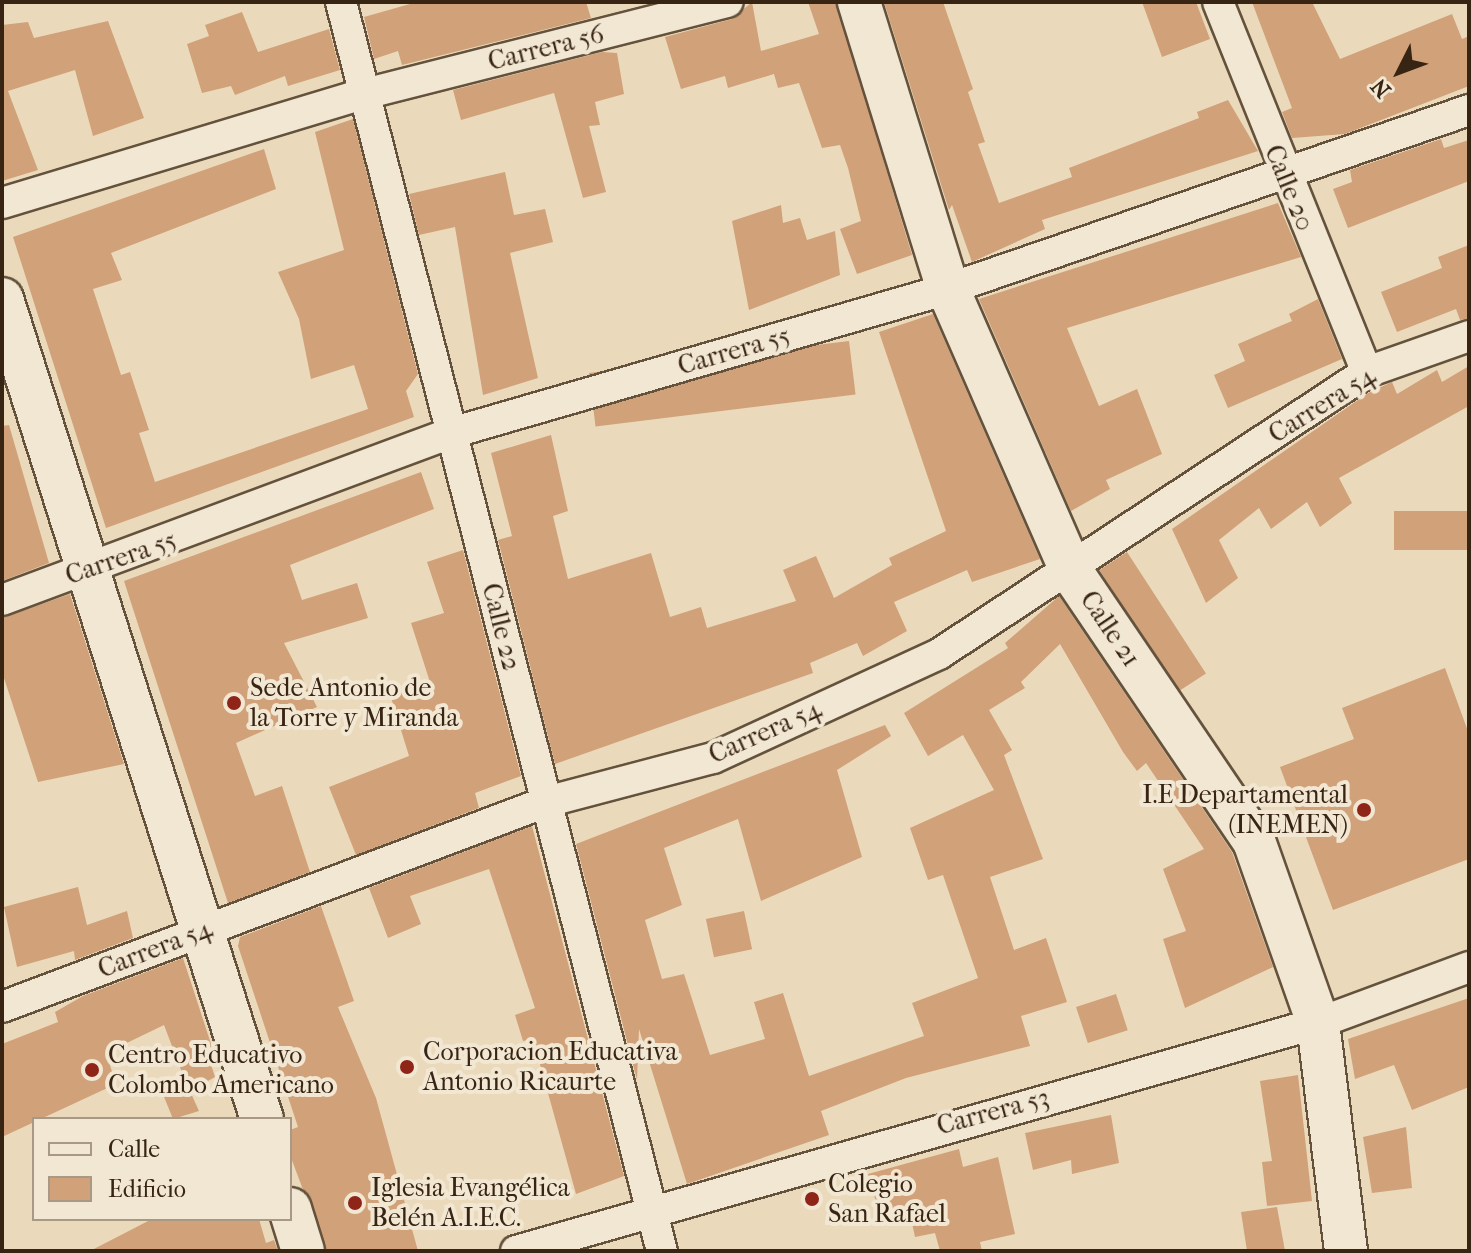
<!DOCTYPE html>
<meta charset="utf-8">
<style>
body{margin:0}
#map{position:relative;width:1471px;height:1253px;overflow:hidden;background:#eadabb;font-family:"IM FELL French Canon",serif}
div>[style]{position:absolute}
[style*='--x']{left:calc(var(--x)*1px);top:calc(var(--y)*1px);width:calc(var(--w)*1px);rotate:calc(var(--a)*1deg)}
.building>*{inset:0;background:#d1a179;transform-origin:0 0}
.roads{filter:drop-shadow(2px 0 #64523c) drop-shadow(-2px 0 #64523c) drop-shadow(0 2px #64523c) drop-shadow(0 -2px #64523c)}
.street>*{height:30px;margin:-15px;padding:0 15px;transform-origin:15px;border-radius:15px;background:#f1e7d3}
.secondary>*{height:42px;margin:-21px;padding:0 21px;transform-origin:21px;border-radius:21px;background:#f1e7d3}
.dots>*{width:22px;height:22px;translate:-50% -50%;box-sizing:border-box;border:4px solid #f1e7d3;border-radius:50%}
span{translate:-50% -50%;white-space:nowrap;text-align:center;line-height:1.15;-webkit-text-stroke:8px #f1e7d3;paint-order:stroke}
.street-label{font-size:26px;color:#382412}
.poi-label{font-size:26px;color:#382412}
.left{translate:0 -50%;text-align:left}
.right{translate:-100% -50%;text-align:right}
.frame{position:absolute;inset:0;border:4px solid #382412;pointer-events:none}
.legend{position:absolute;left:32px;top:1117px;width:260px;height:104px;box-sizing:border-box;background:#f1e7d3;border:2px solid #a79986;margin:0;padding:10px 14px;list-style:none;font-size:24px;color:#382412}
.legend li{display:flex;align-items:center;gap:16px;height:40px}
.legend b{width:40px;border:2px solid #a79986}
.north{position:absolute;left:1359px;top:32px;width:80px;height:80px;-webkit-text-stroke:6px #f1e7d3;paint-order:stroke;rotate:228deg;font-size:22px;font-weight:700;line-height:32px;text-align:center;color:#382412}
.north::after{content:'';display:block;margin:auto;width:28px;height:36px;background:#382412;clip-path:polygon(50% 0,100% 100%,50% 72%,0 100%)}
</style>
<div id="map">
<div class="building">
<i style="clip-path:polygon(417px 2px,586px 2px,591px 18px,402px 65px,398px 51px,374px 59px,364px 17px)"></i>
<i style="clip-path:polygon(752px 2px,761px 51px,819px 34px,808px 2px,836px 2px,912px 255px,857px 274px,840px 229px,861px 221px,848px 168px,840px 145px,822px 148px,799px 83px,778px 88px,774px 74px,728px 88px,725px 76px,681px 89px,665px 37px,732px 19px)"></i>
<i style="clip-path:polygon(884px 2px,943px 2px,973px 89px,968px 92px,985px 142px,978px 144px,999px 203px,1072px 177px,1069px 168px,1199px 118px,1197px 112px,1228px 100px,1258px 151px,1042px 220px,1045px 229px,972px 262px,952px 205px,949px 210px)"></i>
<i style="clip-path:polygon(1142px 2px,1196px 2px,1210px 39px,1162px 57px)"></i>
<i style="clip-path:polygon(1252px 2px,1312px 2px,1340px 59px,1452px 14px,1462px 39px,1469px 36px,1469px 86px,1345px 134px,1292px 138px,1282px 112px,1292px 108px)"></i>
<i style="clip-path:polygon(242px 12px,258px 52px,329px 29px,340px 70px,288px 86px,285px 76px,235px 95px,231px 86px,202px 93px,187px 44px,209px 36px,205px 25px)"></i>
<i style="clip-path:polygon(108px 21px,144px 118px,93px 136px,75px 70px,8px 91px,38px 170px,2px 181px,2px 25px,28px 22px,34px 38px)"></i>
<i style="clip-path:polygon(602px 52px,617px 53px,624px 94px,595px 102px,600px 125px,589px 126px,606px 192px,583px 198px,554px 93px,461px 120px,453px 90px)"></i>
<i style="clip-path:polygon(353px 119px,418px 374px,406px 391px,414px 417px,106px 528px,13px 237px,264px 149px,276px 189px,111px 253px,122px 280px,93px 289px,121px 375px,130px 372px,149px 430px,139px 433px,155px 482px,368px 409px,354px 365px,311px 379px,299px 319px,278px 272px,344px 250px,315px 132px)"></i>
<i style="clip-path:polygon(1441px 139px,1444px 148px,1469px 140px,1469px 181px,1348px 228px,1333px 189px,1352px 182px,1350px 170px)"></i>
<i style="clip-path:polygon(505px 172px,514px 215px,545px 209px,553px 242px,510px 253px,538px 378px,483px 395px,455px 227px,419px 235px,409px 194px)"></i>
<i style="clip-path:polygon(1278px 203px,1301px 257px,1067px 328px,1099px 406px,1137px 389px,1162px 454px,1106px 480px,1110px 489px,1071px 511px,979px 299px)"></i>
<i style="clip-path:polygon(781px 205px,783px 223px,800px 218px,807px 240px,835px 231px,840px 275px,749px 310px,732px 221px)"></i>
<i style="clip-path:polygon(1469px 245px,1469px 318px,1460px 320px,1456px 309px,1397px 332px,1381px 292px,1442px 268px,1438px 257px)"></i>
<i style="clip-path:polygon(1318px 299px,1342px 359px,1228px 408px,1214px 375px,1245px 361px,1238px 344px,1292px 321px,1289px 314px)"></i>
<i style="clip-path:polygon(933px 314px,1040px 559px,972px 582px,967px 570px,894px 602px,907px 631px,863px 656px,857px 643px,810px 663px,813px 673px,555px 764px,498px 540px,512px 536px,491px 453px,551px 435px,568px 511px,553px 516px,568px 579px,651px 553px,670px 617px,701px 607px,707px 628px,796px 601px,783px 570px,816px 556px,834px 598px,892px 565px,889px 558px,946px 531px,879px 332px)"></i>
<i style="left:849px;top:341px;width:54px;height:262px;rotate:83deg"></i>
<i style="clip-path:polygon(1469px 366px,1469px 406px,1339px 478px,1352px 503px,1320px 527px,1307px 502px,1271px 529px,1259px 508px,1219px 540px,1238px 578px,1206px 603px,1172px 529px,1368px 393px,1392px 382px,1397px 394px,1437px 370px,1442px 382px)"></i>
<i style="clip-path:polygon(9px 425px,49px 563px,2px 581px,2px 426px)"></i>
<i style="clip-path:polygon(421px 472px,434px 509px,290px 565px,302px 600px,357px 583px,368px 618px,284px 643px,317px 707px,236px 743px,255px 796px,282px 786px,310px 872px,228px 903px,124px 581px)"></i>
<i style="left:1469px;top:511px;width:39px;height:75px;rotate:90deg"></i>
<i style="clip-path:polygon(463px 550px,521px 776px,475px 793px,479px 808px,356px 855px,329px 787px,409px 756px,389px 691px,429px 679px,411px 623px,444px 613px,427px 562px)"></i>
<i style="left:1127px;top:552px;width:145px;height:33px;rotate:57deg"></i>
<i style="clip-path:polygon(70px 594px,124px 764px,38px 782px,2px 672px,2px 618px)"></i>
<i style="clip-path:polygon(1059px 596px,1232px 852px,1273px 967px,1185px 1008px,1163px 939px,1186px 931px,1163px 869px,1204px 849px,1146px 763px,1137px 771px,1123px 752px,1060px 644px,1021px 682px,1025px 688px,989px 710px,1012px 750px,1004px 755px,1043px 859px,990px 877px,1014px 950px,1046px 938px,1067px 1002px,1021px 1016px,1030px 1046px,906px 1078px,821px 1111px,829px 1135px,687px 1184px,639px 1029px,637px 1080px,576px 844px,885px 725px,891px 736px,837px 770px,862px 857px,761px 901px,738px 819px,664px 848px,682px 905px,645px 920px,662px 979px,684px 974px,710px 1055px,765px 1039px,754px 1002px,783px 993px,809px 1076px,924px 1036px,912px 1003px,978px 978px,943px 875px,928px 880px,910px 828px,994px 790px,963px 735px,928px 756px,904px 713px,1008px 648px,1005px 643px)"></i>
<i style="clip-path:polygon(1445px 668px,1469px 734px,1469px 859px,1333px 910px,1280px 767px,1354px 739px,1342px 708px)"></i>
<i style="clip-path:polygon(532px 826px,624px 1176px,576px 1194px,533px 1039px,523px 1041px,515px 1015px,535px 1008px,489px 869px,410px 896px,421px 924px,388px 938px,369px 888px)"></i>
<i style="clip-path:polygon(78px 887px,87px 925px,127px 911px,133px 938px,75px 960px,74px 951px,17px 967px,4px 907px)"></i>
<i style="clip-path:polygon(321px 906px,354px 1001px,338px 1007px,376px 1098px,418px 1251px,326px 1251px,290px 1155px,290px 1130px,298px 1127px,238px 946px,240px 937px)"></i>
<i style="left:744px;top:911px;width:39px;height:39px;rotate:78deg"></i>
<i style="clip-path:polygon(183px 958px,212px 1047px,206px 1049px,215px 1077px,190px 1091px,199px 1111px,173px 1119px,160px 1087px,183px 1075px,164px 1025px,106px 1053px,116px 1084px,2px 1137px,2px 1044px,58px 1022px,55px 1012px,83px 996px)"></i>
<i style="left:1116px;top:994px;width:38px;height:42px;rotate:72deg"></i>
<i style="clip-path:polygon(1469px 998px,1469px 1087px,1412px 1110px,1394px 1065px,1355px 1079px,1348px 1039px)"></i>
<i style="clip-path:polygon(1298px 1075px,1312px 1201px,1267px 1206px,1262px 1162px,1272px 1161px,1260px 1081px)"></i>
<i style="clip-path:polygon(1111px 1115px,1119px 1163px,1072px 1174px,1071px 1160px,1033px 1170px,1025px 1133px)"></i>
<i style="clip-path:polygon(1406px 1127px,1412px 1188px,1372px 1193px,1363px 1137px)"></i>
<i style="clip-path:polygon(959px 1149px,963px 1167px,998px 1157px,1015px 1234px,980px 1242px,982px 1251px,940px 1251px,935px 1233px,915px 1237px,910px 1214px,882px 1223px,868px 1174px)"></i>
<i style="clip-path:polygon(1277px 1207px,1285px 1251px,1247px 1251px,1241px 1212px)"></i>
<i style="clip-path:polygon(152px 1219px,259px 1219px,266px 1243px,274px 1240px,278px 1251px,90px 1251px)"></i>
</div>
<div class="roads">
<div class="street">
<i style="--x:341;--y:2;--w:1290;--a:75.59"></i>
<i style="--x:1218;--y:2;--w:399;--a:68.1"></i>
<i style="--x:2;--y:203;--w:378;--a:-16.8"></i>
<i style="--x:364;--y:94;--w:375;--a:-14.2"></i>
<i style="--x:2;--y:600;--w:479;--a:-20.4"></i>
<i style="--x:451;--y:433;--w:517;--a:-16.16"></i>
<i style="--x:948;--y:289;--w:551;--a:-18.96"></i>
<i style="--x:2;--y:1007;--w:581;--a:-20.65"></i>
<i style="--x:546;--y:802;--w:173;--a:-14.8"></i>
<i style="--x:713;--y:758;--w:249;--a:-24.7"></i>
<i style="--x:939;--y:654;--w:513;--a:-33.38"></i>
<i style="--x:1367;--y:372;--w:108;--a:-19.4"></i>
<i style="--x:516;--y:1251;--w:834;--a:-15.87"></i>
<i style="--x:1318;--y:1023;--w:161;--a:-20.3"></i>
</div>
<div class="secondary">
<i style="--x:859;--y:2;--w:300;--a:72.8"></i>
<i style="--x:948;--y:289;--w:308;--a:66.4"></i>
<i style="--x:1071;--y:571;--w:326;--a:55.9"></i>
<i style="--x:1254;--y:841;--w:193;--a:70.6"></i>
<i style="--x:1318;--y:1023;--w:230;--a:83"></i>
<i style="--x:2;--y:299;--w:860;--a:72.41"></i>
<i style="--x:290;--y:1209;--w:44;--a:72.8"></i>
</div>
</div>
<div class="dots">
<i style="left:234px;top:703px;background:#8f2418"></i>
<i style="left:1364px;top:810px;background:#8f2418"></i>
<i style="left:407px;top:1067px;background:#8f2418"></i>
<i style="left:92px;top:1070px;background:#8f2418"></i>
<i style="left:812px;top:1199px;background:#8f2418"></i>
<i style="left:355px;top:1203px;background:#8f2418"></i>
</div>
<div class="street-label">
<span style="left:546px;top:48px;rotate:-14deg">Carrera 56</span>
<span style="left:1289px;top:188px;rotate:68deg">Calle 20</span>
<span style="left:734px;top:351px;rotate:-16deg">Carrera 55</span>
<span style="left:1322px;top:405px;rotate:-32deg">Carrera 54</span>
<span style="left:121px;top:558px;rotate:-19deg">Carrera 55</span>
<span style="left:501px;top:627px;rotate:76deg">Calle 22</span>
<span style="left:1110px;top:629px;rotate:56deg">Calle 21</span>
<span style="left:765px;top:732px;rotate:-24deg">Carrera 54</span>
<span style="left:155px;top:949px;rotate:-21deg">Carrera 54</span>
<span style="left:993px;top:1112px;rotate:-15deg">Carrera 53</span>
</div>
<div class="poi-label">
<span class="left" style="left:250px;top:703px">Sede Antonio de<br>la Torre y Miranda</span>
<span class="right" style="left:1348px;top:810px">I.E Departamental<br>(INEMEN)</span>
<span class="left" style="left:423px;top:1067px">Corporacion Educativa<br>Antonio Ricaurte</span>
<span class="left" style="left:108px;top:1070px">Centro Educativo<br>Colombo Americano</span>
<span class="left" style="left:828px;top:1199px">Colegio<br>San Rafael</span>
<span class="left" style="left:371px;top:1203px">Iglesia Evangélica<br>Belén A.I.E.C.</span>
</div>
<div class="frame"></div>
<ul class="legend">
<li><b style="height:10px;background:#f1e7d3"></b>Calle</li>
<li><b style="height:22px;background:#d1a179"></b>Edificio</li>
</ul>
<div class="north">N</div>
</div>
